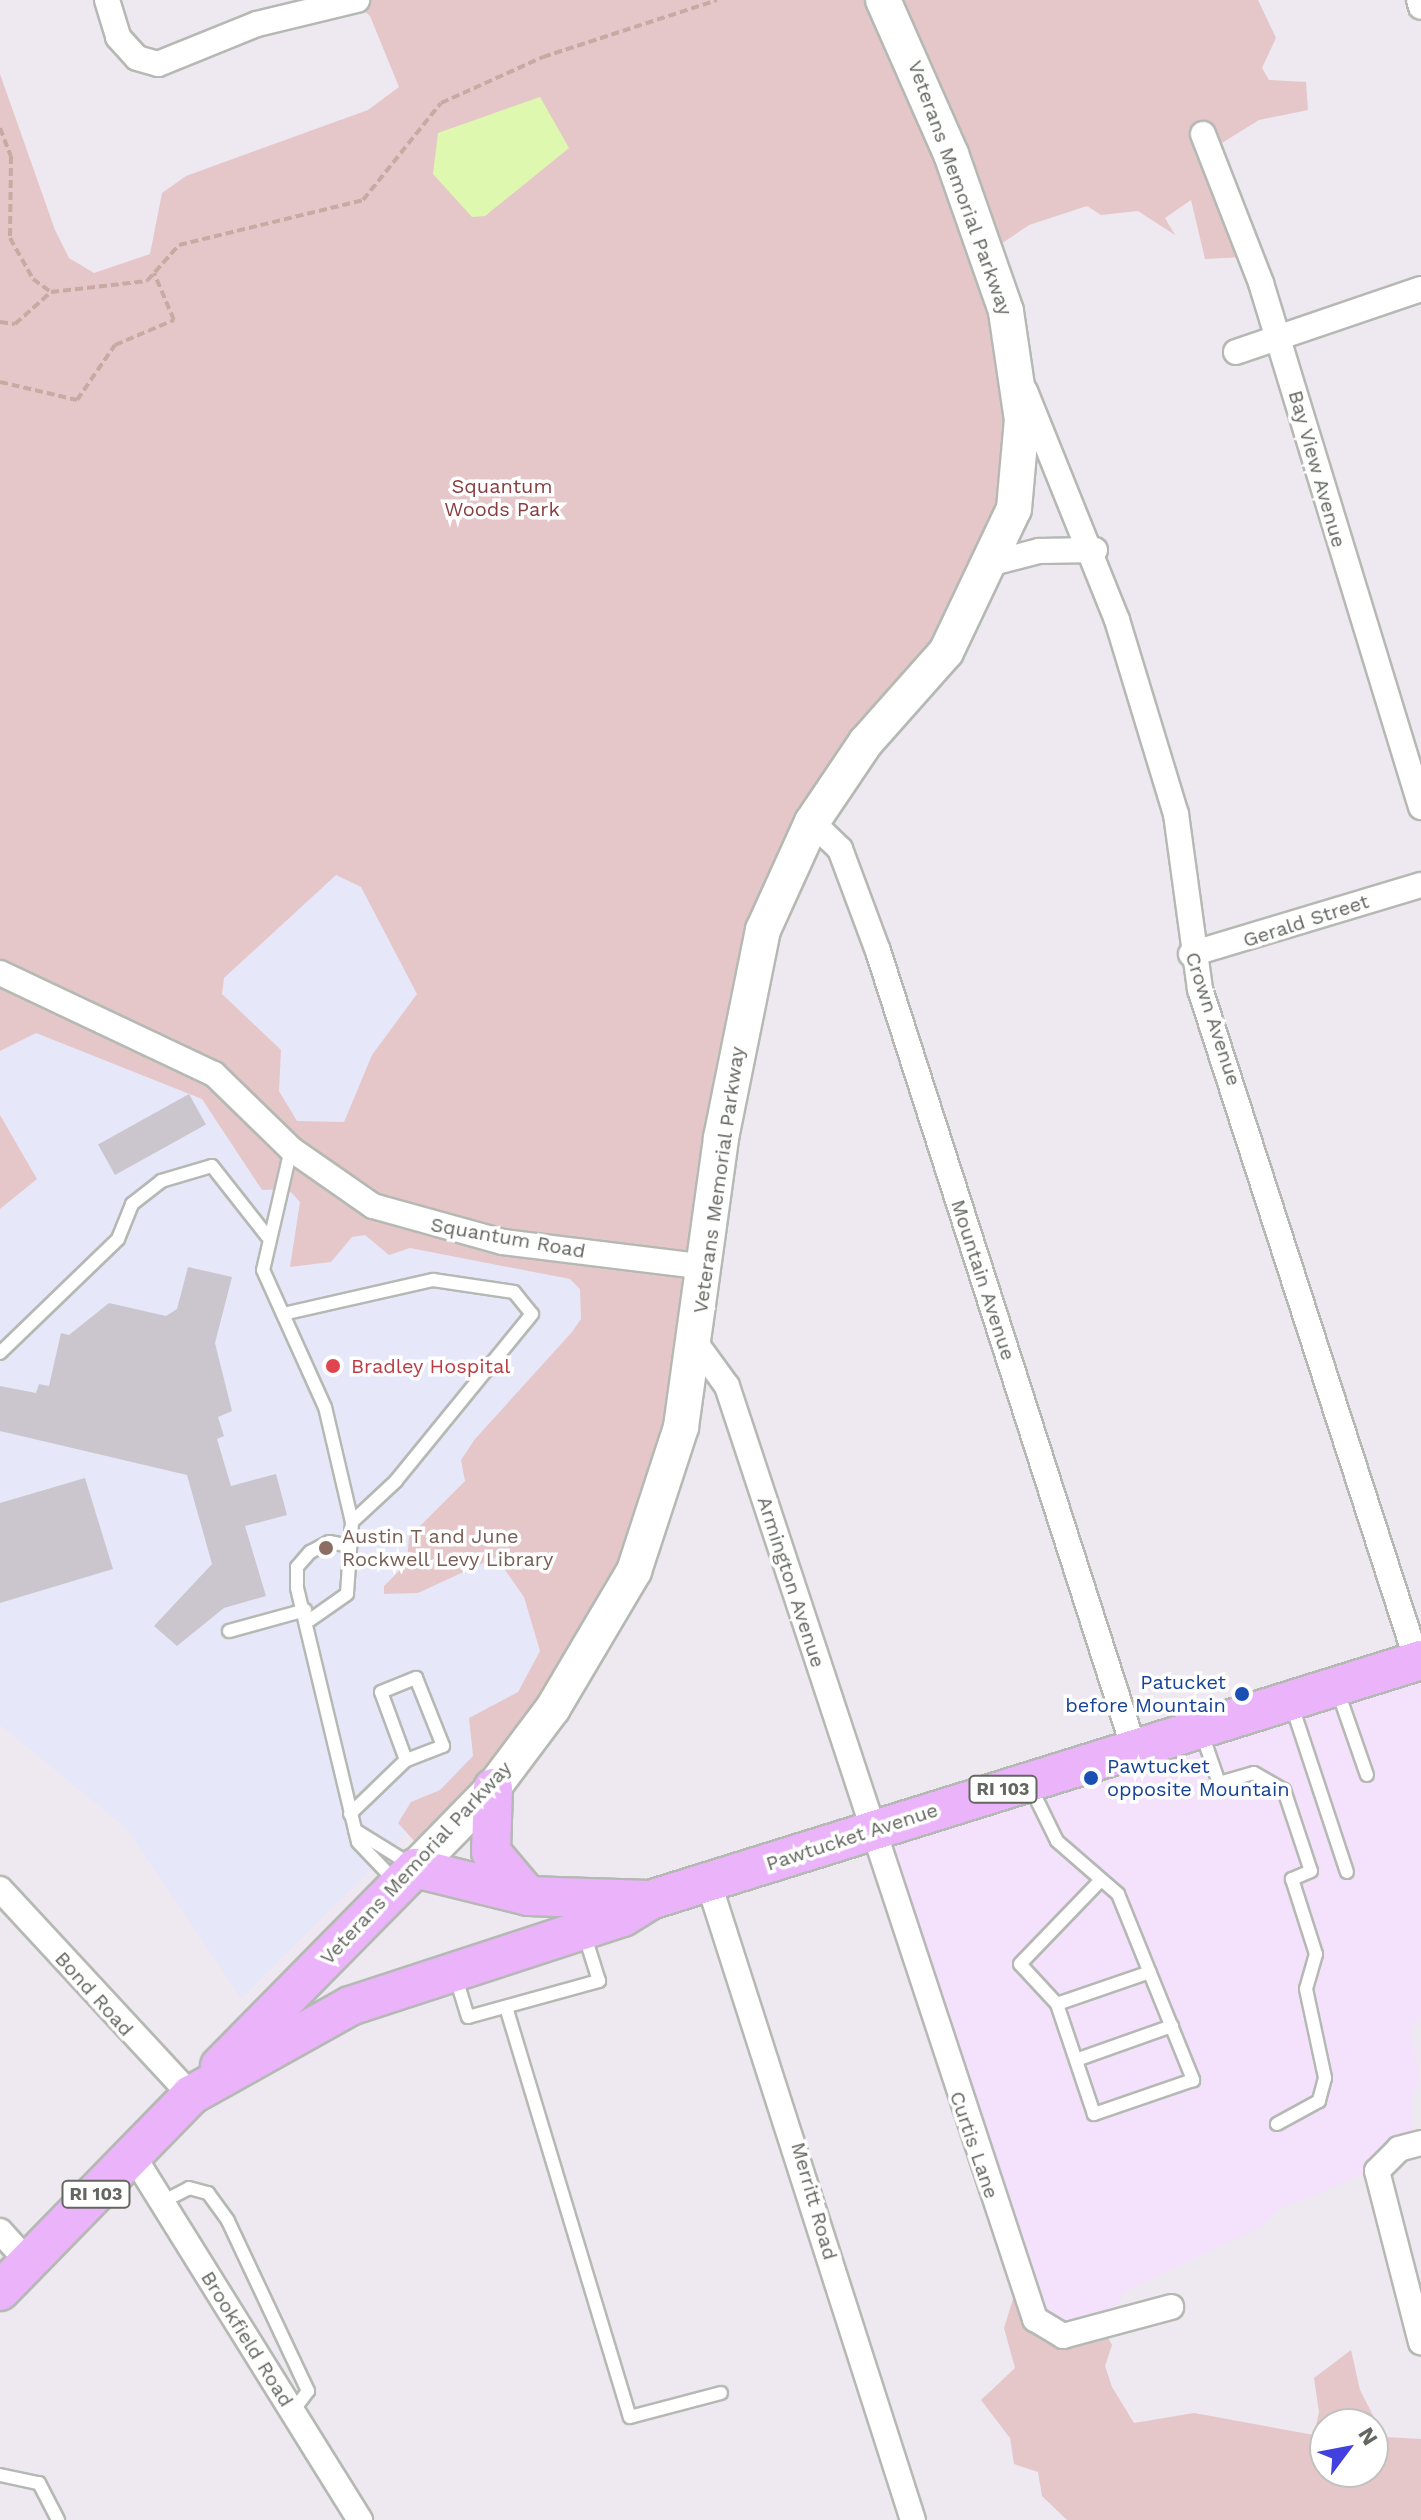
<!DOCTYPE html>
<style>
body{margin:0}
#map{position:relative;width:1421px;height:2520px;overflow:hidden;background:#eee8f0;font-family:"Work Sans",sans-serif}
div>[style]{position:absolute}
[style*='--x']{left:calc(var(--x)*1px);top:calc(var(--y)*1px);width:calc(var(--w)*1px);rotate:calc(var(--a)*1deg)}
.commercial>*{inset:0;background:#f4e1fc}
.medical>*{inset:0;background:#e7e7fa}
.green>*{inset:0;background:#e5c7c9}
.water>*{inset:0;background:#def9af}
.building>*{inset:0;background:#cbc6ce;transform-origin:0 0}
.path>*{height:4px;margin-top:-2px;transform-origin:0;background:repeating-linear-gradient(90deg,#c8aaa2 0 8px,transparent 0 12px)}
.roads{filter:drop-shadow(2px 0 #b5b9b3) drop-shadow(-2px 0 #b5b9b3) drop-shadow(0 2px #b5b9b3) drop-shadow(0 -2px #b5b9b3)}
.service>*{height:12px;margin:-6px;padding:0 6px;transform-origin:6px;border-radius:6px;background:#fff}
.minor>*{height:24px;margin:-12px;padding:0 12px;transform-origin:12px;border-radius:12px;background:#fff}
.secondary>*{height:34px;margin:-17px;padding:0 17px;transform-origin:17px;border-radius:17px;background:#fff}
.primary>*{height:38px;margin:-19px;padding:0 19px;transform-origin:19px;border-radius:19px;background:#eab3fa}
.dots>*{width:22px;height:22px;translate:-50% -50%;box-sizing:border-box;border:4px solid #fff;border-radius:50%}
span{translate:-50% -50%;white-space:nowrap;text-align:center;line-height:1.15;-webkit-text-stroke:7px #fff;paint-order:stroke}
.shield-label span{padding:2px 6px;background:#fff;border:2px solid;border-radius:6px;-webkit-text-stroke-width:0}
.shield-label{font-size:18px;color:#63675f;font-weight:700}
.street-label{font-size:20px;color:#63675f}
.park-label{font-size:20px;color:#883d3f}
.health-label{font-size:20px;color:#be3a42}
.left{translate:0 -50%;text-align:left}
.education-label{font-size:20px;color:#785e54}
.transit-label{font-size:20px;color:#164399}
.right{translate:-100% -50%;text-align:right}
.north{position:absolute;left:1309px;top:2408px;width:80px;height:80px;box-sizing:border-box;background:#fff;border:2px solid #c1c2bf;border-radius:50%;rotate:58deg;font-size:22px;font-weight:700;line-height:32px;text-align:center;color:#63675f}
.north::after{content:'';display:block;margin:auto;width:28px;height:36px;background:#4240de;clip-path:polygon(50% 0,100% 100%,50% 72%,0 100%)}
</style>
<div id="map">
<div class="commercial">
<i style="clip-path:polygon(1421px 1657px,1421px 2014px,1410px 2031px,1419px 2078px,1411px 2101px,1412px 2141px,1380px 2167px,1279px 2209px,1264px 2225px,1123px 2292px,1109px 2316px,1045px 2333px,973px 2126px,925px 2029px,864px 1850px)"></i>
</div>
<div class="medical">
<i style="clip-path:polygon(261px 847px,417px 904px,526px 1062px,642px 1493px,495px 1746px,241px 1999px,126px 1828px,0 1725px,0 926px)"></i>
</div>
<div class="green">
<i style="clip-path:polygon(evenodd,352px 0,1258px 0,1276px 38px,1262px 68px,1269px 80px,1306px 82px,1308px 110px,1259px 120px,1217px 146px,1243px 257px,1205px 259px,1191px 200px,1165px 218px,1175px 235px,1138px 211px,1101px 215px,1087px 206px,1029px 225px,989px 252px,1016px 506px,778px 891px,705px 1288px,614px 1612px,423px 1851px,398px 1823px,411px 1802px,440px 1790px,473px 1756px,469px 1718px,518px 1692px,540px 1651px,524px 1597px,496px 1557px,418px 1593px,384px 1594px,384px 1586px,407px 1563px,409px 1537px,465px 1481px,461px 1460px,475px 1439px,572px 1332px,581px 1319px,580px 1289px,570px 1279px,410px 1248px,389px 1255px,365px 1235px,352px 1237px,331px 1262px,290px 1267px,300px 1202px,288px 1189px,262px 1190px,202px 1099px,36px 1033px,0 1051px,0 74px,55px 230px,69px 258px,94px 273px,150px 254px,162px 193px,186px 176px,368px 110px,399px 87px,370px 16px,352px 0,336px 875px,361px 887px,417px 994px,372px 1055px,344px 1122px,297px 1121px,279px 1091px,281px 1050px,222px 994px,224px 978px,336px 875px)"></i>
<i style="clip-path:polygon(0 1115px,37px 1179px,0 1209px)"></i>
<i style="clip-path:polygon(evenodd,1016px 2289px,1039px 2329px,1104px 2330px,1112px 2345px,1105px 2366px,1112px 2387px,1134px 2423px,1194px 2413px,1314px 2435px,1319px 2412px,1314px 2378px,1351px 2350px,1360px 2390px,1384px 2437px,1421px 2439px,1421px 2520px,1067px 2520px,1042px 2496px,1038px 2472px,1014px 2464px,1010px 2438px,981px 2400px,1015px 2368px,1004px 2328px,1016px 2289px,1325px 2424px,1373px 2424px,1373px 2472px,1325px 2472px,1325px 2424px)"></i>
</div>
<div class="water">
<i style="clip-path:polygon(540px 97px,569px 148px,485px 216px,472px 217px,433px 174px,438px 133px)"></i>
</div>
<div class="building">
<i style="left:189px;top:1094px;width:35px;height:104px;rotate:61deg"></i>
<i style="clip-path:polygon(188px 1267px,232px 1277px,215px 1343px,232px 1411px,218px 1417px,224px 1436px,217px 1439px,231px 1486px,276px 1474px,287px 1515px,245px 1526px,266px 1596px,224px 1608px,177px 1646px,154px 1626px,212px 1564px,187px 1475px,0 1431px,0 1386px,36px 1393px,39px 1384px,49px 1386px,61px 1333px,69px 1335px,109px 1303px,166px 1316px,177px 1309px)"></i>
<i style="clip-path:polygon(85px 1478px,113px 1569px,0 1603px,0 1503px)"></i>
</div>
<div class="path">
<i style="--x:0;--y:128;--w:30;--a:69"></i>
<i style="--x:11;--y:156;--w:82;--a:90.7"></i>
<i style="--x:10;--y:238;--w:47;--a:60.7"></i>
<i style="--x:33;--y:279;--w:22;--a:36"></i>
<i style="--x:51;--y:292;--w:97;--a:-6.5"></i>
<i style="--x:147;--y:281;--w:48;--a:-48.4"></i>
<i style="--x:179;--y:245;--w:189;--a:-13.7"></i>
<i style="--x:363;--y:200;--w:124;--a:-51.2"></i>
<i style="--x:441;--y:103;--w:112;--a:-24.3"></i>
<i style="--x:543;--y:57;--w:183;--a:-18.1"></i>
<i style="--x:0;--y:322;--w:15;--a:8"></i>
<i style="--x:15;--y:324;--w:47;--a:-41.5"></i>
<i style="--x:0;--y:382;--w:79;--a:13.2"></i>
<i style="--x:77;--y:400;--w:67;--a:-55.4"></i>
<i style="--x:115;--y:345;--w:64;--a:-23"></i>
<i style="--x:174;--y:320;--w:51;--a:-113.1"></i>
</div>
<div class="roads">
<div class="service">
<i style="--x:291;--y:1149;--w:124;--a:103"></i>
<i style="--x:263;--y:1270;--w:150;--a:65.7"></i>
<i style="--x:325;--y:1407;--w:118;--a:76.8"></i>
<i style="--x:352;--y:1522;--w:72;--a:94"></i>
<i style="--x:347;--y:1594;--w:45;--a:144.9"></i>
<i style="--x:283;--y:1314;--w:154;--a:-12.8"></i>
<i style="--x:433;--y:1280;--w:82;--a:8.4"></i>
<i style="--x:514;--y:1292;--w:28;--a:51"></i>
<i style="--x:532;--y:1314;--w:215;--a:129.2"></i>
<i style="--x:396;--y:1481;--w:60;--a:137"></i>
<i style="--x:0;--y:1353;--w:164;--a:-44"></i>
<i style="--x:118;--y:1239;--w:38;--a:-68"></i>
<i style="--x:132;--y:1204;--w:37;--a:-38"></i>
<i style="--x:161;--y:1181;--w:53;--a:-16.4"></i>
<i style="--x:212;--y:1166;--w:89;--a:51.8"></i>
<i style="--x:345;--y:1545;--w:16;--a:-169"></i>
<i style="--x:329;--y:1542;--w:21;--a:152"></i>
<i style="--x:310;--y:1552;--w:20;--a:131"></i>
<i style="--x:297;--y:1567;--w:21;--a:90"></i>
<i style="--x:297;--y:1588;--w:261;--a:76.5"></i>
<i style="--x:358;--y:1842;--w:55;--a:46.5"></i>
<i style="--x:229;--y:1631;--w:79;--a:-15.4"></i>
<i style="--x:1337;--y:1689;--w:91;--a:70.8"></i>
<i style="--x:1291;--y:1703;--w:178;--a:71.7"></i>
<i style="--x:1201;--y:1731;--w:55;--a:70.9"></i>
<i style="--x:1219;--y:1783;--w:36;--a:-16"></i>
<i style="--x:1254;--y:1773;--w:34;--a:30"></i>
<i style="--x:1284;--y:1790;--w:85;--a:71.6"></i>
<i style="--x:1311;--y:1871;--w:21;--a:157"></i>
<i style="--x:1292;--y:1879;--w:79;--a:72.3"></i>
<i style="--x:1316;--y:1954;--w:36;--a:106"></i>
<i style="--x:1306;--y:1989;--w:91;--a:77.9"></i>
<i style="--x:1325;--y:2078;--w:24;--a:105"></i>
<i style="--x:1319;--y:2101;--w:48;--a:151.3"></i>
<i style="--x:1031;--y:1788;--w:59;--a:63.9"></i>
<i style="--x:1057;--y:1841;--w:81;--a:41"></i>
<i style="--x:1118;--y:1894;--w:201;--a:68"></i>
<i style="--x:1193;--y:2080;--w:105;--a:161"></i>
<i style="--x:1094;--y:2114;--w:116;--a:-108.6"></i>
<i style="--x:1057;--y:2004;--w:54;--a:-132.8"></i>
<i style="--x:1020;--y:1964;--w:112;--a:-46.1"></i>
<i style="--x:350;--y:1814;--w:78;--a:-44"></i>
<i style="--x:406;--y:1760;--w:72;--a:-110.2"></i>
<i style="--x:381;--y:1692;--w:38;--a:-22"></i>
<i style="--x:416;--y:1678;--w:73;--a:68.3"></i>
<i style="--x:443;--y:1746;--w:40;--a:159"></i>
<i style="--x:355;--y:1830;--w:68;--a:31.8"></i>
<i style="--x:455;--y:1975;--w:44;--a:72.8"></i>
<i style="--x:468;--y:2017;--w:136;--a:-15.4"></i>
<i style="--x:599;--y:1981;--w:50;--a:-107.4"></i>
<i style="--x:1057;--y:2004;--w:98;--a:-19"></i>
<i style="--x:506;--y:2007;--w:428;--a:73.2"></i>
<i style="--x:630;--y:2417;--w:94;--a:-14.8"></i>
<i style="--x:1076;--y:2060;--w:102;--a:-19.5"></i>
<i style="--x:162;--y:2202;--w:30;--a:-27"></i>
<i style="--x:189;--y:2188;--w:20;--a:15"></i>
<i style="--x:208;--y:2193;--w:34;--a:54"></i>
<i style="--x:228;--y:2221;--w:188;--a:64.8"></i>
<i style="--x:308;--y:2391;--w:26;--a:127"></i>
<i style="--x:0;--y:2475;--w:40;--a:12"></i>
<i style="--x:39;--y:2483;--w:42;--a:62.8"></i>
</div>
<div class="minor">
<i style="--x:107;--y:0;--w:39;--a:73"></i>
<i style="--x:118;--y:37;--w:28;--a:48"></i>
<i style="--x:137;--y:58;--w:22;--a:16"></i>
<i style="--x:158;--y:64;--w:107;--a:-22"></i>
<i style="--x:257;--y:24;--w:103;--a:-13.5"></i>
<i style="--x:1419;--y:0;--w:7;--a:74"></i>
<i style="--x:1203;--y:134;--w:160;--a:68.7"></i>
<i style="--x:1261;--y:283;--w:548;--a:73.02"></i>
<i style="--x:1236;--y:352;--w:195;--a:-18.8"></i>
<i style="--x:1025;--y:391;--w:247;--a:68.1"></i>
<i style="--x:1117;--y:620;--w:203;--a:73.1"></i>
<i style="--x:1176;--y:814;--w:177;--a:82.2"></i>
<i style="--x:1200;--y:989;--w:706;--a:72.1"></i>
<i style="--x:989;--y:564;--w:52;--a:-14.6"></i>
<i style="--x:1039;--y:551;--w:56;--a:-1"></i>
<i style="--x:812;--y:822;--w:39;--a:44"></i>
<i style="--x:840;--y:849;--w:109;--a:69.6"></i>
<i style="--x:878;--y:951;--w:838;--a:72.21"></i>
<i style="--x:1191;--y:954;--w:240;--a:-16.7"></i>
<i style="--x:0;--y:973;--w:237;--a:25.3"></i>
<i style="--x:214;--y:1074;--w:107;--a:44.2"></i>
<i style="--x:291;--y:1149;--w:100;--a:34.8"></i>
<i style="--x:373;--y:1206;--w:135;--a:15.5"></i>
<i style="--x:503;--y:1242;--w:205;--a:7"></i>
<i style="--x:695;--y:1342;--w:54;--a:54"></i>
<i style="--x:727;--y:1386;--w:983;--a:71.73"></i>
<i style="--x:1035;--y:2319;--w:33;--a:31"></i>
<i style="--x:1063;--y:2336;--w:112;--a:-15"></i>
<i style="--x:709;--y:1884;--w:668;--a:72.22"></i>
<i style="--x:0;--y:1889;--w:281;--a:47.2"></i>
<i style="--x:1421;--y:2143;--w:23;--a:165"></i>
<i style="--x:1399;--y:2149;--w:31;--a:135"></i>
<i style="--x:1377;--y:2171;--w:177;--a:75.6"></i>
<i style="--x:134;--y:2157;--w:428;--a:58.1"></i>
<i style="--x:0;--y:2231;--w:42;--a:47.9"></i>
</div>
<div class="secondary">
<i style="--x:415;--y:1868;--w:112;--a:-45.7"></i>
<i style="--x:493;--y:1788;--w:100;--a:-53.1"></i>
<i style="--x:553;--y:1708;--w:159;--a:-59.4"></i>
<i style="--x:634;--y:1571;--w:151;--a:-71.9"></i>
<i style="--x:681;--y:1427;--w:292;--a:-82.1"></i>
<i style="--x:721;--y:1138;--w:212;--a:-78.6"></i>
<i style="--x:763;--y:930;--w:119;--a:-65.6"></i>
<i style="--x:812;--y:822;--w:97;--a:-56"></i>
<i style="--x:866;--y:742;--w:120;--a:-48.4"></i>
<i style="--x:946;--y:652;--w:158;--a:-64.6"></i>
<i style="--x:1014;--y:509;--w:89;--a:-84.9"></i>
<i style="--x:1022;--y:420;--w:110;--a:-98.4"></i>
<i style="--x:1006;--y:311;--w:166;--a:-109.3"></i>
<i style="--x:951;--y:154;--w:168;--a:-113.8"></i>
</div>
<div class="primary">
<i style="--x:493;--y:1788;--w:64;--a:91.8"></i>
<i style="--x:491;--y:1852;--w:57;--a:49.9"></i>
<i style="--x:220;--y:2066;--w:278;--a:-45.4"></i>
<i style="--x:415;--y:1868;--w:116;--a:13.9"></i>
<i style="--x:528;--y:1896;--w:122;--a:1.9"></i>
<i style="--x:0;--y:2291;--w:274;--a:-45.7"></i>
<i style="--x:191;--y:2095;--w:182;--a:-29.2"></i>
<i style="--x:350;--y:2006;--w:287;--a:-18.1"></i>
<i style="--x:623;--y:1917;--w:32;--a:-32"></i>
<i style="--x:650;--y:1900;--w:807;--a:-17.29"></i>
</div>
</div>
<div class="dots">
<i style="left:333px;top:1366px;background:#e0444e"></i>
<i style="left:326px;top:1548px;background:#8d6e63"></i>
<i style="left:1242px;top:1694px;background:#1a4fb4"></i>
<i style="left:1091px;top:1778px;background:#1a4fb4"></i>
</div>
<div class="shield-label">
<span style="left:1003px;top:1789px">RI 103</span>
<span style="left:96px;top:2194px">RI 103</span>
</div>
<div class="street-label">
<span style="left:960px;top:188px;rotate:70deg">Veterans Memorial Parkway</span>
<span style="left:1317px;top:469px;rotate:74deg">Bay View Avenue</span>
<span style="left:1306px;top:921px;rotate:-18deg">Gerald Street</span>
<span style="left:1213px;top:1019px;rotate:72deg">Crown Avenue</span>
<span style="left:719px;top:1180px;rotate:-82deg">Veterans Memorial Parkway</span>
<span style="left:508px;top:1238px;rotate:10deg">Squantum Road</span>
<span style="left:983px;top:1280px;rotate:72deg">Mountain Avenue</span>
<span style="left:791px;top:1582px;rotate:72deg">Armington Avenue</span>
<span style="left:852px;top:1837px;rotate:-18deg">Pawtucket Avenue</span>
<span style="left:416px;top:1863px;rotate:-47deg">Veterans Memorial Parkway</span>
<span style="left:94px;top:1994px;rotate:48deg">Bond Road</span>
<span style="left:974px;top:2145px;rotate:71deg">Curtis Lane</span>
<span style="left:814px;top:2201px;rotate:74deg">Merritt Road</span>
<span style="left:247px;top:2339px;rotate:58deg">Brookfield Road</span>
</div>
<div class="park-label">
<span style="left:502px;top:498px">Squantum<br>Woods Park</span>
</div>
<div class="health-label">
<span class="left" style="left:351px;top:1366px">Bradley Hospital</span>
</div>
<div class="education-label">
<span class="left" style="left:342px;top:1548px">Austin T and June<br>Rockwell Levy Library</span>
</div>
<div class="transit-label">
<span class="right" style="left:1226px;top:1694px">Patucket<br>before Mountain</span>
<span class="left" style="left:1107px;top:1778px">Pawtucket<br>opposite Mountain</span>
</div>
<div class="north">N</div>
</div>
